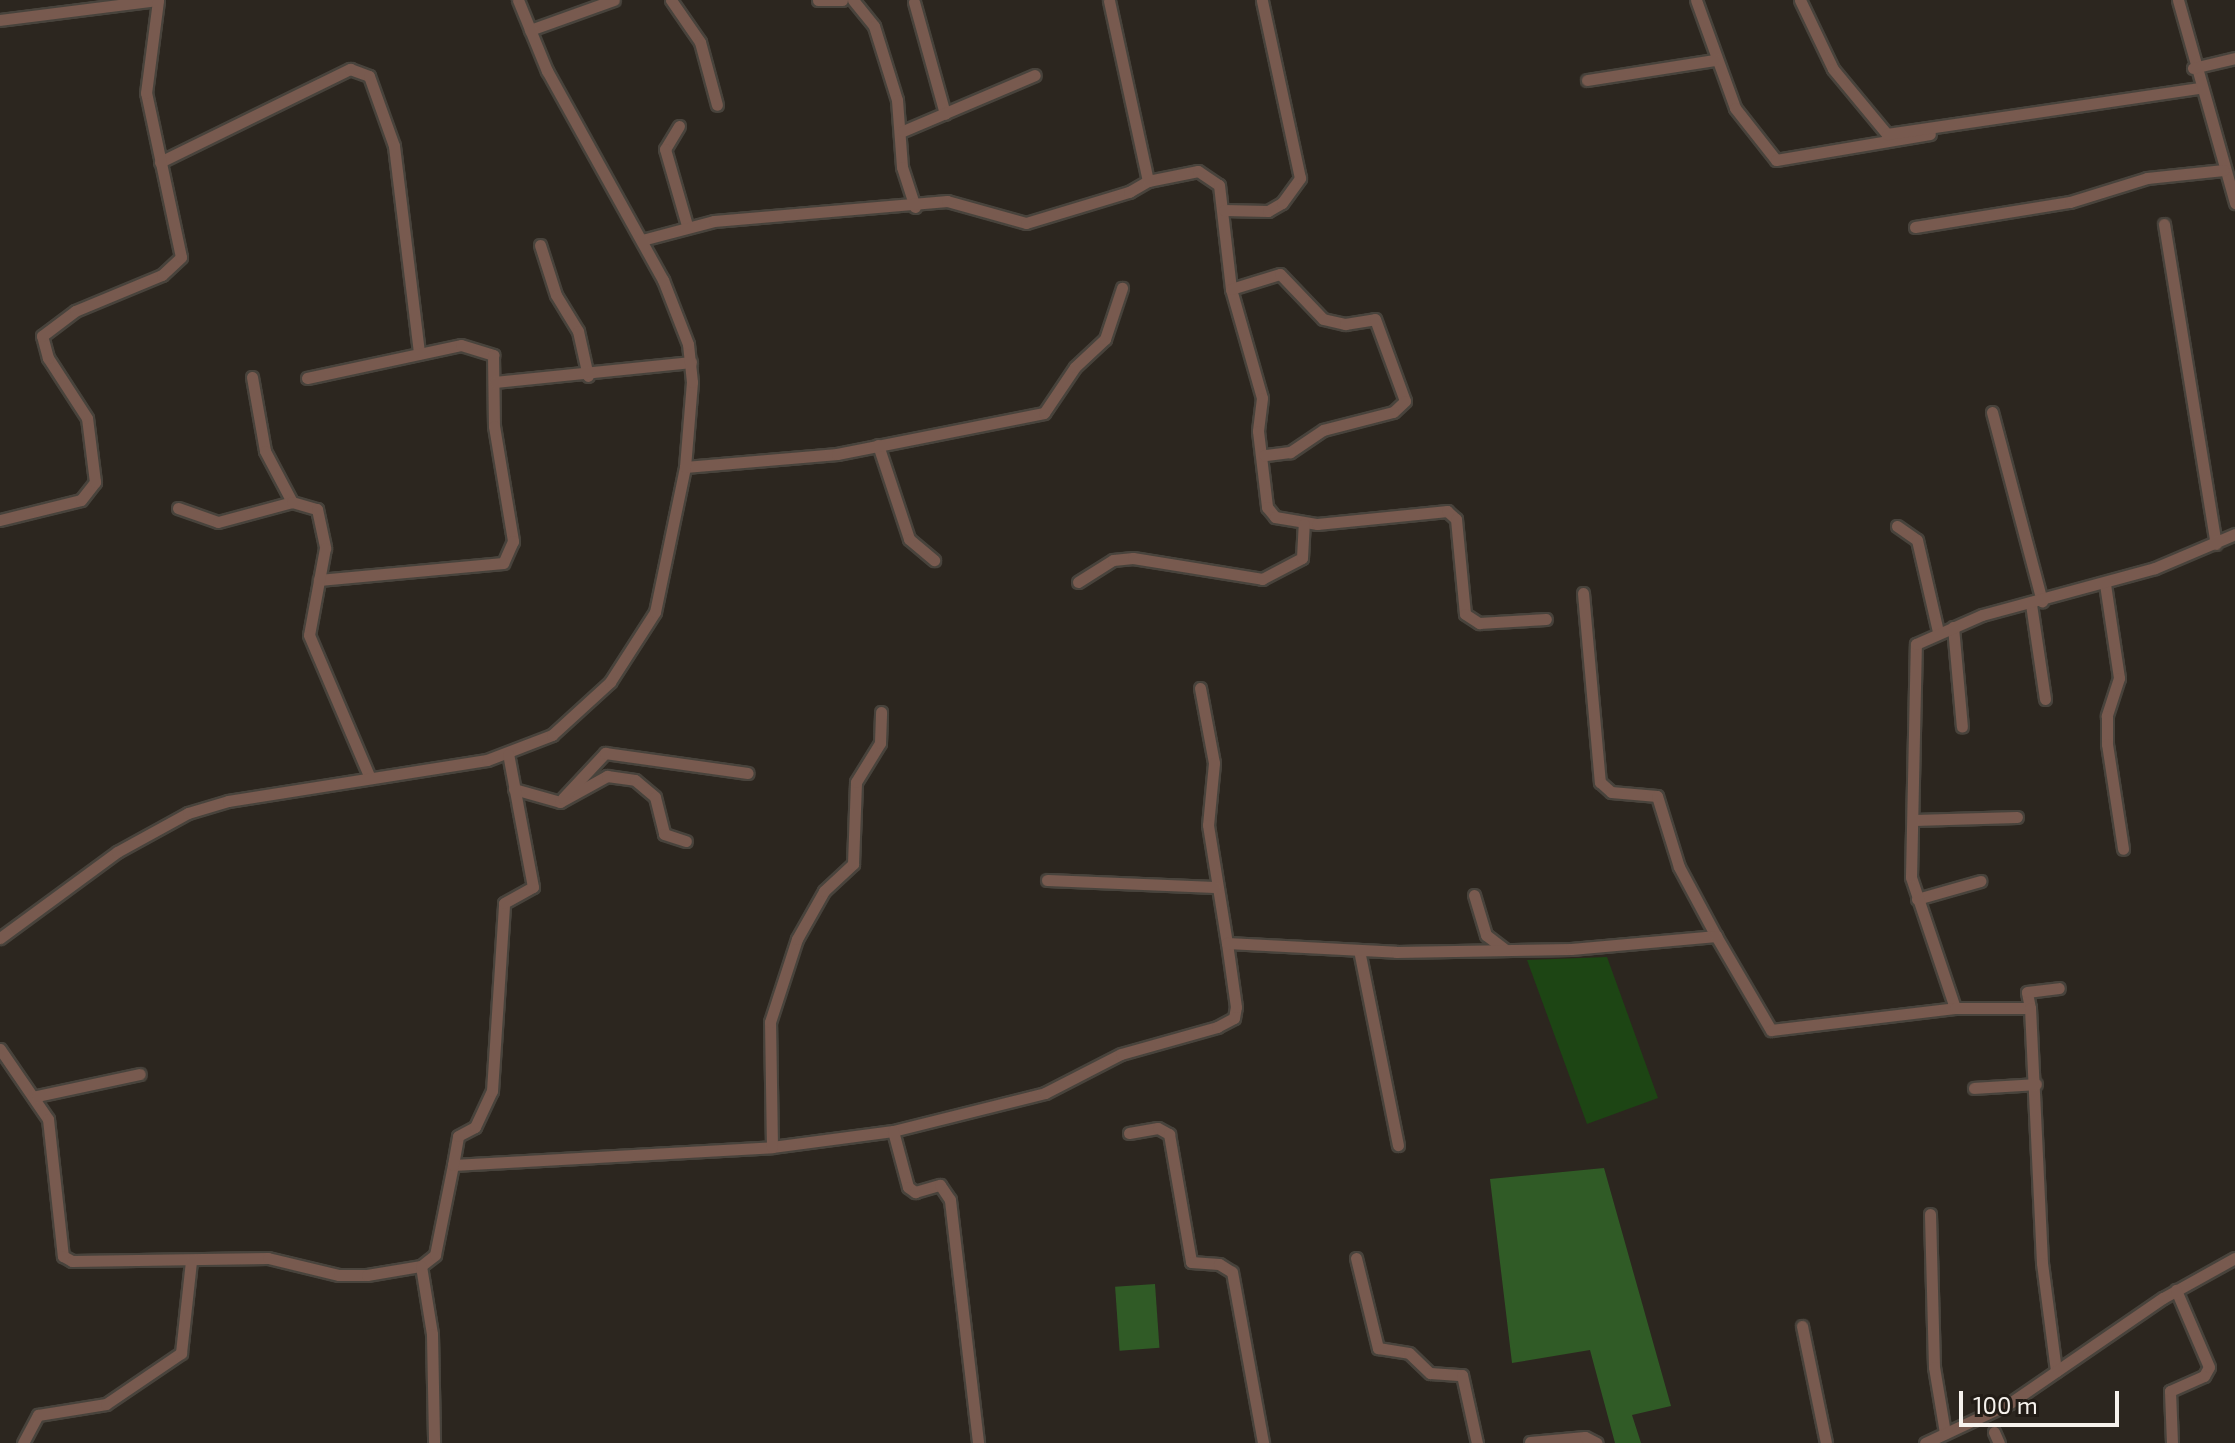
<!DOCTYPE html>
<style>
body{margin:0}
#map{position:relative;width:2235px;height:1443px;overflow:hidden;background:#2c261f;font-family:"Exo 2",sans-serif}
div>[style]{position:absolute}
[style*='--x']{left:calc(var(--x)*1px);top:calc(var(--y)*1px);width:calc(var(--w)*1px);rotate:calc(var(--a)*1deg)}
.green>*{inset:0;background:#1d4514}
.forest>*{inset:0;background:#305b26;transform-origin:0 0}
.roads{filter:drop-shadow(2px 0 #48433c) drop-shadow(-2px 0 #48433c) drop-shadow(0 2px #48433c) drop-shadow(0 -2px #48433c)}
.minor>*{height:11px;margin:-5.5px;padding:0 5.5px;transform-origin:5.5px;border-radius:5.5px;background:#785a4f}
span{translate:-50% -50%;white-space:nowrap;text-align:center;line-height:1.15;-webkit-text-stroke:6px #221c16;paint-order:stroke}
.scale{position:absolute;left:1959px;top:1391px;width:160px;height:36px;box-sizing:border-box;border:4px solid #f6f2ed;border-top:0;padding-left:10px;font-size:24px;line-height:28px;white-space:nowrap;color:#f6f2ed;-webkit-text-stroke:6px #221c16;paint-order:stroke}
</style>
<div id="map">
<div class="green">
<i style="clip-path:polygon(1607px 957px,1658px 1098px,1587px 1124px,1527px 960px)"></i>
</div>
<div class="forest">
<i style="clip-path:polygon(1604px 1168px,1671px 1406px,1632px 1415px,1641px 1443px,1615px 1443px,1590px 1350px,1512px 1363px,1490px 1179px)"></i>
<i style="left:1155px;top:1284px;width:64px;height:40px;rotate:86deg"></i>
</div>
<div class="roads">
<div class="minor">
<i style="--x:671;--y:0;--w:51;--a:55.4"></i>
<i style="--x:700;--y:42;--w:65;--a:74.9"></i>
<i style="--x:818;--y:0;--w:24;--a:0"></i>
<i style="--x:853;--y:0;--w:33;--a:51"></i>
<i style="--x:874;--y:26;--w:77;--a:72.7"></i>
<i style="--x:897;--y:100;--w:67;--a:85.7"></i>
<i style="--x:902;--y:167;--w:42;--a:72"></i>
<i style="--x:1696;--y:0;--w:115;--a:70.1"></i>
<i style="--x:1735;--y:108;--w:66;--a:51.7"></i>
<i style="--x:1776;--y:160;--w:156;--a:-9.6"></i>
<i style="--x:1800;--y:0;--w:76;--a:64.4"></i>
<i style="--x:1833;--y:69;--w:85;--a:50.3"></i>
<i style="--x:1887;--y:134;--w:316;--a:-8.4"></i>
<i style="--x:2178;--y:0;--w:211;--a:74.3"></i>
<i style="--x:914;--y:2;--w:116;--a:74.5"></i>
<i style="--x:0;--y:20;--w:159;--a:-7.2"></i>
<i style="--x:530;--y:30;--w:89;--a:-19.7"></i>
<i style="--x:2193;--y:68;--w:43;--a:-13.4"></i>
<i style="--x:1587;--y:80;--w:130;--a:-8.9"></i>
<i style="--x:679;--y:126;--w:27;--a:121"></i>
<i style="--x:665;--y:149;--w:79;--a:73.9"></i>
<i style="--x:903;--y:131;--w:143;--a:-23"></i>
<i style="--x:160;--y:162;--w:212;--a:-26.1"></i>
<i style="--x:350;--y:69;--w:20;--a:20"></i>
<i style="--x:369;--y:76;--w:74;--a:70.3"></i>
<i style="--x:394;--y:146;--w:209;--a:83.1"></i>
<i style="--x:1148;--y:181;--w:51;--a:-11.3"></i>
<i style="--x:1198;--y:171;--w:25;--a:34"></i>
<i style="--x:1219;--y:185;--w:105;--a:83.4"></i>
<i style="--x:1231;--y:289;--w:113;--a:74.1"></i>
<i style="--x:1262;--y:398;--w:33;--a:97"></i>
<i style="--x:1258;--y:431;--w:77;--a:83.2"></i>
<i style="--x:1267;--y:507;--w:13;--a:51"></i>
<i style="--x:1275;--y:517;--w:43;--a:9.5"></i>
<i style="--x:1317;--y:524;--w:131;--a:-5.7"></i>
<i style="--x:1447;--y:511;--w:12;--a:42"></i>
<i style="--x:1456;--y:519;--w:95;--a:84.6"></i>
<i style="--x:1465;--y:614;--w:17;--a:33"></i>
<i style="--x:1479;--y:623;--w:67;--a:-3.4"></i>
<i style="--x:1224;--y:210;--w:44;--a:1.3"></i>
<i style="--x:1268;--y:211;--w:16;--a:-30"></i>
<i style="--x:1282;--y:203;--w:31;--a:-54"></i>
<i style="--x:1300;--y:178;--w:182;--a:-102.1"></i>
<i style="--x:2164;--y:224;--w:324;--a:80.8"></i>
<i style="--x:1915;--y:227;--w:157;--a:-9.2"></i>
<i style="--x:2070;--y:202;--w:81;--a:-17.3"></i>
<i style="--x:2147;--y:178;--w:77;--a:-5.9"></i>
<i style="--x:642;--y:240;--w:74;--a:-14.8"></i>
<i style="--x:714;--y:221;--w:234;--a:-4.9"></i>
<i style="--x:947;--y:201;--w:82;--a:15.6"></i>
<i style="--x:1026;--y:223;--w:108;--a:-16.8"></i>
<i style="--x:1129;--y:192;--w:22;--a:-30"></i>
<i style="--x:1148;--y:181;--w:185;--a:-102.2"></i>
<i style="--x:540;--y:245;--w:52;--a:72.3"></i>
<i style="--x:556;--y:295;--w:42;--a:58.6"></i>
<i style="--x:578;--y:331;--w:46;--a:77.5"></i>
<i style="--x:1231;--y:289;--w:51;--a:-17"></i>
<i style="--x:1280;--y:274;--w:62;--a:46.3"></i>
<i style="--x:1323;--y:319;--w:23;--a:13"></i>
<i style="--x:1345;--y:324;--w:30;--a:-9"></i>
<i style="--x:1375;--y:319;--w:87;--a:69.9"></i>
<i style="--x:1405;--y:401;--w:16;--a:137"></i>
<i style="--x:1393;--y:412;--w:72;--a:165.6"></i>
<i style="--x:1323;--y:430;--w:40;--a:146"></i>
<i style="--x:1290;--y:452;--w:26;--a:173"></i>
<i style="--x:252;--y:377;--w:75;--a:80"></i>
<i style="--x:265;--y:451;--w:58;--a:62.1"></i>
<i style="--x:307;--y:378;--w:157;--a:-12.1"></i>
<i style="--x:461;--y:345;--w:34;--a:17"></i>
<i style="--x:493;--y:355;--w:71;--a:89.2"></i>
<i style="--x:494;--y:426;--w:117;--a:80.6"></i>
<i style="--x:513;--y:541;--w:24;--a:114"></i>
<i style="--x:503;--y:563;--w:185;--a:174.7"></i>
<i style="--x:495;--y:382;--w:197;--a:-5.8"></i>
<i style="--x:1992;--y:412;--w:196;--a:75.2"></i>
<i style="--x:878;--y:445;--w:99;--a:71.7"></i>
<i style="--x:909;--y:539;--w:33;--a:40"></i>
<i style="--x:685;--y:467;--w:153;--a:-4.9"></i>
<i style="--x:837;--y:454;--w:211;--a:-11.2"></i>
<i style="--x:1044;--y:413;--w:55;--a:-56"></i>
<i style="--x:1075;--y:367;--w:41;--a:-43"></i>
<i style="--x:1105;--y:339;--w:54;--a:-71.6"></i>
<i style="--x:178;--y:508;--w:42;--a:19.3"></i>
<i style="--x:218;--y:522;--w:77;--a:-15.1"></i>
<i style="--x:292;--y:502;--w:26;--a:16"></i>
<i style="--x:317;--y:509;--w:40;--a:78"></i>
<i style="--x:325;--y:548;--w:88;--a:100.4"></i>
<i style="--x:309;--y:635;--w:155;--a:66.9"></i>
<i style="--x:0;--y:520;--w:83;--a:-13.9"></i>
<i style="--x:81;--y:500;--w:23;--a:-52"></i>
<i style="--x:95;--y:482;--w:64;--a:-97.1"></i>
<i style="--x:87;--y:418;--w:72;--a:-123"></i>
<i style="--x:48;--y:358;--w:23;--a:-105"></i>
<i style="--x:42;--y:336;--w:41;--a:-37.1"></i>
<i style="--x:75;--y:311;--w:94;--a:-22.5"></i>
<i style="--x:162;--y:275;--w:26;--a:-43"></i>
<i style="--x:181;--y:257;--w:168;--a:-102"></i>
<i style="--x:146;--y:93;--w:94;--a:-82.6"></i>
<i style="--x:1897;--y:526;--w:24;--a:35"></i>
<i style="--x:1917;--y:540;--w:94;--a:77.1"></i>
<i style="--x:1078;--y:582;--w:41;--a:-32.2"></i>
<i style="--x:1113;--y:560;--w:20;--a:-6"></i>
<i style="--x:1133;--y:558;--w:131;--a:9.2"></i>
<i style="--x:1262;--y:579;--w:45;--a:-27.7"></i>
<i style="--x:1302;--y:558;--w:34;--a:-87"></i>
<i style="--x:2105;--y:584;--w:95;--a:81.5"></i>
<i style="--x:2119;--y:678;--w:40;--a:108"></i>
<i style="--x:2107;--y:716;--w:28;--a:90"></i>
<i style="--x:2107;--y:744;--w:106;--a:81.3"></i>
<i style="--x:1583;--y:593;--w:190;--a:84.9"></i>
<i style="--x:1600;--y:782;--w:15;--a:42"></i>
<i style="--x:1611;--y:792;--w:46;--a:5"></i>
<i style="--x:1657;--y:796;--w:74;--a:72.8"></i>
<i style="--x:1679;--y:867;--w:78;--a:61.8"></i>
<i style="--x:2031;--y:604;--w:96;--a:81.6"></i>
<i style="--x:1953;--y:627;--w:100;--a:84.9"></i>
<i style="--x:1200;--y:688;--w:76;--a:79.4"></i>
<i style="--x:1214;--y:763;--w:62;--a:95.5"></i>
<i style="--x:1208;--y:825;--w:120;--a:80.9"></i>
<i style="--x:514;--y:789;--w:48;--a:15.8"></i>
<i style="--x:560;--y:802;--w:54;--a:-29"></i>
<i style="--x:607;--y:776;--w:28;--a:8"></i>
<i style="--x:635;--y:780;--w:26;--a:40"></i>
<i style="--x:655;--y:797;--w:38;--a:76"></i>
<i style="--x:664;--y:834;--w:23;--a:18"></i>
<i style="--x:563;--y:798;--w:62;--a:-47"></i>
<i style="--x:605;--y:753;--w:144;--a:8"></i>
<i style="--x:1914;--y:820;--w:103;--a:-1.7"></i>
<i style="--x:1047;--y:880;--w:168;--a:2.4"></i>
<i style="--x:1474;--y:895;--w:42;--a:73.3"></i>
<i style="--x:1486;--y:935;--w:25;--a:37"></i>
<i style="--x:1917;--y:899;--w:66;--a:-15.9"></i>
<i style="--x:0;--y:938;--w:145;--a:-36.3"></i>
<i style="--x:117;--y:852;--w:81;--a:-28.8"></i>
<i style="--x:188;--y:813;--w:42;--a:-16.7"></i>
<i style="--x:228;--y:801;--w:262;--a:-9"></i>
<i style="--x:487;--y:760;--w:70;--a:-21"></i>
<i style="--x:552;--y:735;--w:79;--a:-42.4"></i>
<i style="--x:610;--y:682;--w:83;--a:-57.3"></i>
<i style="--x:655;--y:612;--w:148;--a:-78.3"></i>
<i style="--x:685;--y:467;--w:85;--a:-85.3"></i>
<i style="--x:692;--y:382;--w:38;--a:-96"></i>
<i style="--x:688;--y:344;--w:69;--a:-111.3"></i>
<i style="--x:663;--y:280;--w:239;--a:-119"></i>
<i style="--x:547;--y:71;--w:77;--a:-112.2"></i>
<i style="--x:1359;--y:950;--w:199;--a:78.7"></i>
<i style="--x:1955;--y:1008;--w:138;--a:-108.6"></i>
<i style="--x:1911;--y:877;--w:233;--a:-88.8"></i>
<i style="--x:1916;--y:644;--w:72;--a:-23.7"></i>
<i style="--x:1982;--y:615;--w:179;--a:-15.2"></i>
<i style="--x:2155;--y:568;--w:87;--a:-23"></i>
<i style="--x:2030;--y:1008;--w:16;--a:-101"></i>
<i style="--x:2027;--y:992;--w:32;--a:-7"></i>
<i style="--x:0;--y:1049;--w:85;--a:55.6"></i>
<i style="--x:48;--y:1119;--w:138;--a:83.8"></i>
<i style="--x:63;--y:1256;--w:10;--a:29"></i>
<i style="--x:72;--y:1261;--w:196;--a:-0.9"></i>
<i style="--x:268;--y:1258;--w:73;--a:13.5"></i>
<i style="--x:339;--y:1275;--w:28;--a:0"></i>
<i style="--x:367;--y:1275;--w:55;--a:-9.5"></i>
<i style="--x:421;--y:1266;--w:18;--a:-38"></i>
<i style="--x:435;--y:1255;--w:92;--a:-78.7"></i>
<i style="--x:453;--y:1165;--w:320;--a:-3.2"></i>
<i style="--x:772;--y:1147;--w:122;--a:-7.5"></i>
<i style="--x:893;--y:1131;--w:157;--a:-14"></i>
<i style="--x:1045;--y:1093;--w:85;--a:-27.2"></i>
<i style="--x:1121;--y:1054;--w:100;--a:-15.7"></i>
<i style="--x:1217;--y:1027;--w:19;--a:-28"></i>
<i style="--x:1234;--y:1018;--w:11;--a:-80"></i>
<i style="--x:1236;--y:1007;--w:65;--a:-98"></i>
<i style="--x:1227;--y:943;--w:169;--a:3"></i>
<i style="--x:1396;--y:952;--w:175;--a:-1"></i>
<i style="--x:1571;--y:949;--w:146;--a:-5.1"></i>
<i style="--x:1716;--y:936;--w:109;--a:59.7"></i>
<i style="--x:1771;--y:1030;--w:185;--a:-6.8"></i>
<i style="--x:1955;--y:1008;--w:75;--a:0"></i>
<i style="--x:2030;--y:1008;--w:255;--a:87.3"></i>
<i style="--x:2042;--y:1263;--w:109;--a:82.6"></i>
<i style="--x:1974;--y:1088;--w:62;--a:-3.7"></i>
<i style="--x:37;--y:1096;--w:105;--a:-12.1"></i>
<i style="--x:893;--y:1131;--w:58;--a:75"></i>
<i style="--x:908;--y:1187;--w:9;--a:36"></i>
<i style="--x:915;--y:1192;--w:26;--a:-16"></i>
<i style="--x:940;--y:1185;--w:18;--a:56"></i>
<i style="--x:950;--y:1200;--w:245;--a:83.4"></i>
<i style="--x:1129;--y:1133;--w:29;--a:-10"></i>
<i style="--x:1158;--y:1128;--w:13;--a:29"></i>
<i style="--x:1169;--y:1134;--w:130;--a:80.2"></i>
<i style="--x:1191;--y:1262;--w:28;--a:4"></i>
<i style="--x:1219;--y:1264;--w:15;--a:32"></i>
<i style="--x:1232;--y:1272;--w:174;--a:79.7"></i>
<i style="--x:772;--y:1147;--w:125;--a:-90.9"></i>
<i style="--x:770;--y:1022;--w:87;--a:-72"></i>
<i style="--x:797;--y:939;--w:55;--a:-60.6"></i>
<i style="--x:824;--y:891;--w:40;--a:-43"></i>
<i style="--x:853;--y:864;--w:82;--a:-87.9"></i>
<i style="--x:856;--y:782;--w:46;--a:-58.4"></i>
<i style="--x:880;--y:743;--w:31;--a:-88"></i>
<i style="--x:453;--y:1165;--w:29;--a:-80"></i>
<i style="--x:458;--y:1136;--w:19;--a:-28"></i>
<i style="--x:475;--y:1127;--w:40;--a:-65"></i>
<i style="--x:492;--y:1091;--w:188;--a:-86.3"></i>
<i style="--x:504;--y:903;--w:33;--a:-29"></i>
<i style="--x:533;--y:887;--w:135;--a:-100.6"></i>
<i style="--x:1930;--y:1214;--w:153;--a:88.5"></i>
<i style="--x:1934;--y:1367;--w:67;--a:80.5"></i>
<i style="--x:1356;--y:1258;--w:93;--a:76.3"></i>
<i style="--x:1378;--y:1348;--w:31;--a:9"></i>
<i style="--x:1409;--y:1353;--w:29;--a:44"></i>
<i style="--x:1430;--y:1373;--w:32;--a:4"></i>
<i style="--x:1462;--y:1375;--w:70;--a:77.6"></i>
<i style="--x:421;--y:1266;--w:69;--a:80.8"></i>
<i style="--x:432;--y:1334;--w:109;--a:88.9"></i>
<i style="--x:1802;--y:1326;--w:119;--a:78.4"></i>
<i style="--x:1994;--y:1432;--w:12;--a:66"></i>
<i style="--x:1530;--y:1442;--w:55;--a:-5.2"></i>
<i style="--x:1585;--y:1437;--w:13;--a:27"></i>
<i style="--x:23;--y:1443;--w:32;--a:-62"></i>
<i style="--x:38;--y:1415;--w:69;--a:-9.2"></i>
<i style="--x:106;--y:1404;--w:91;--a:-34.2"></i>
<i style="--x:181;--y:1353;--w:93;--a:-83.8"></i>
<i style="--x:1925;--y:1443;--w:94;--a:-25.2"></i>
<i style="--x:2010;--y:1403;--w:186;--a:-34.5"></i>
<i style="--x:2163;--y:1298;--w:82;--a:-29.1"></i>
<i style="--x:2172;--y:1443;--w:52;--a:-92.2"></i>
<i style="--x:2170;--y:1391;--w:37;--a:-24"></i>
<i style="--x:2204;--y:1376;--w:10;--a:-61"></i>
<i style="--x:2209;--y:1367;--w:84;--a:-113.2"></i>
</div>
</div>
<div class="scale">100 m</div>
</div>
